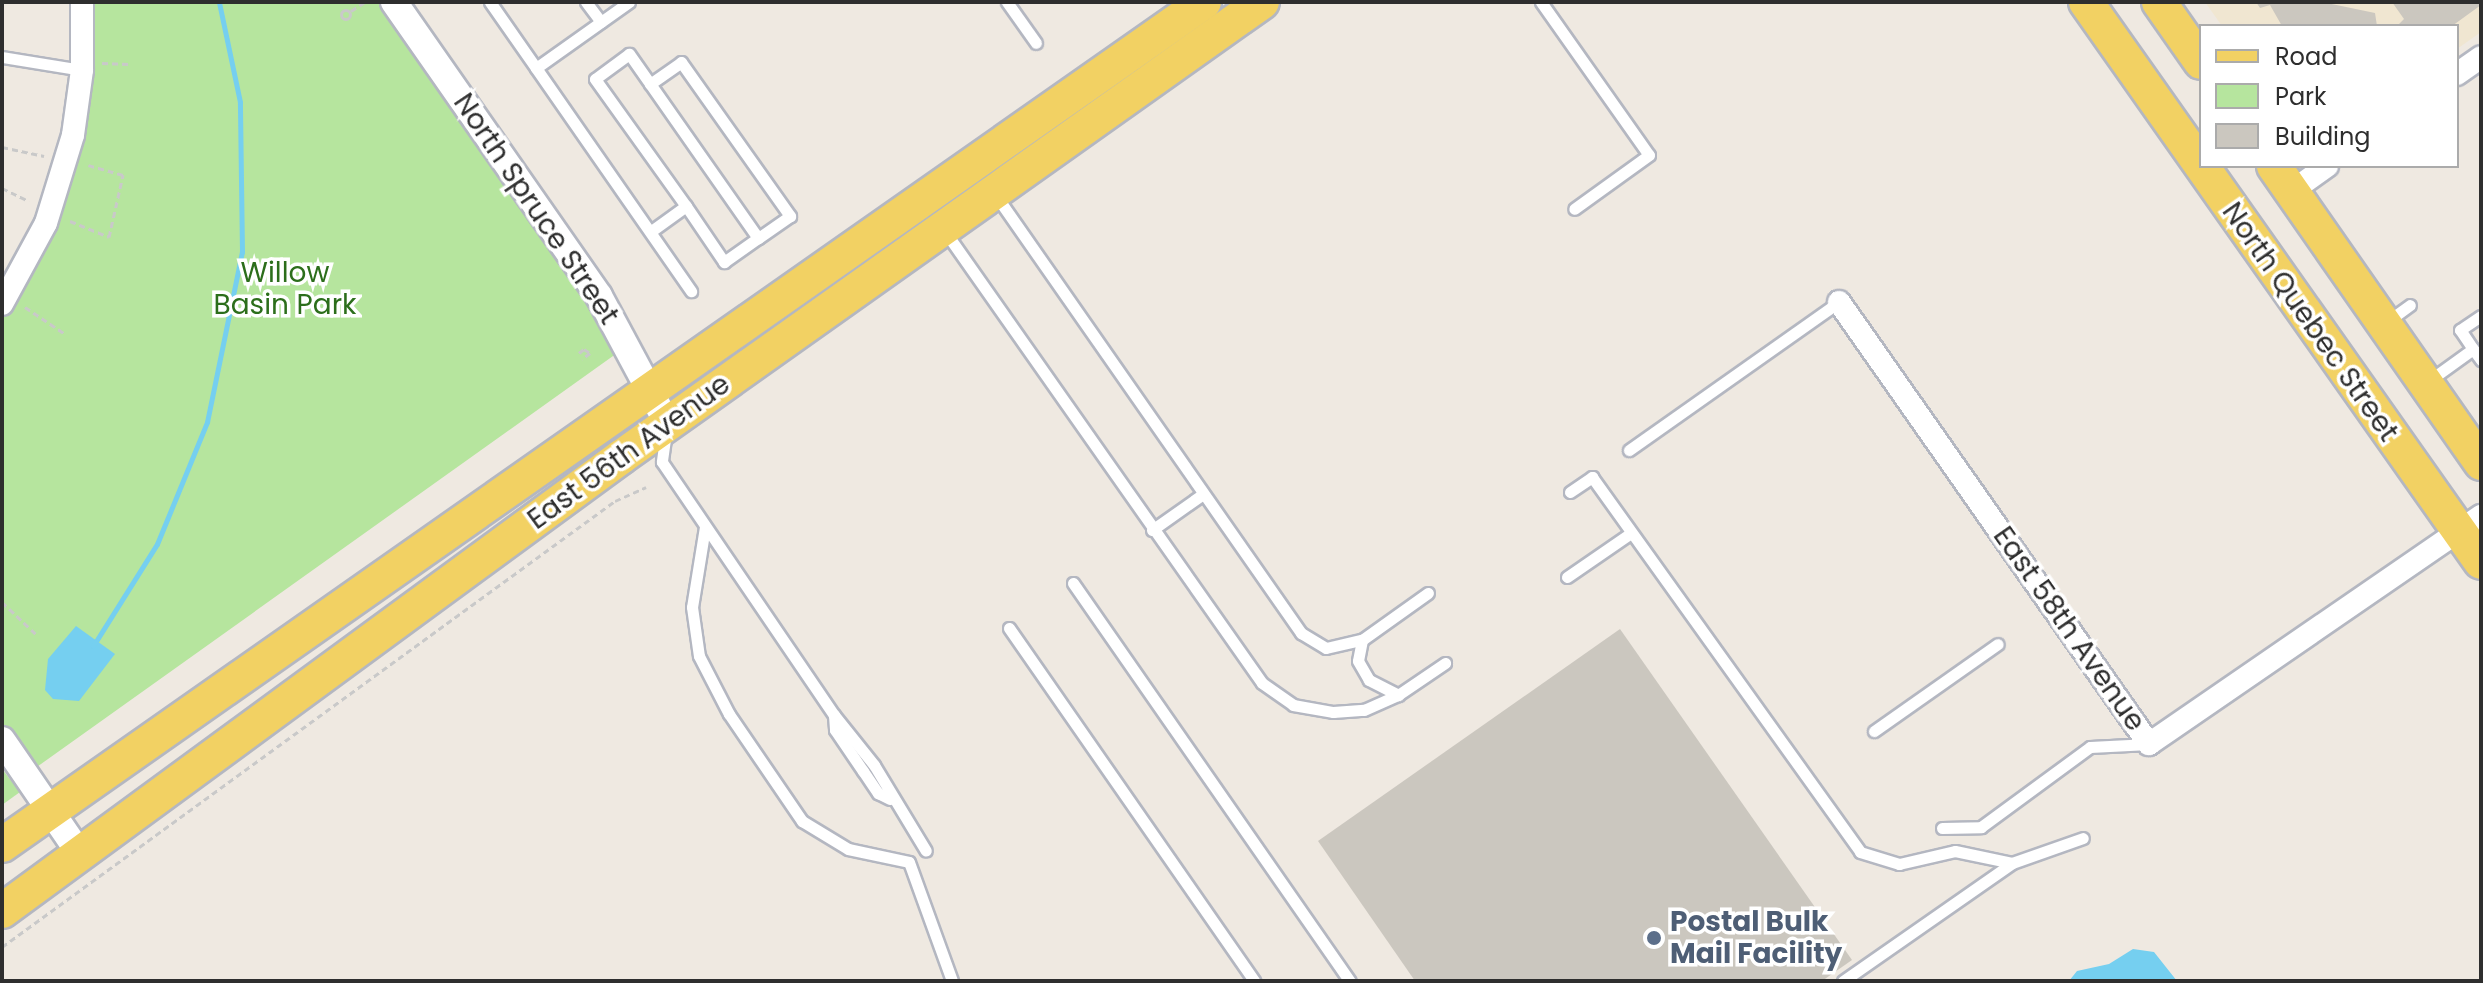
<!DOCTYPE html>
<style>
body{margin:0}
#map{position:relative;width:2483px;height:983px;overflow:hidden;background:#efe9e1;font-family:Poppins,sans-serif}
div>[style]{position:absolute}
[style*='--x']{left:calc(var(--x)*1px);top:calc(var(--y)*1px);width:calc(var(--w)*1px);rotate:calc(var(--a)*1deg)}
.education>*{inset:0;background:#f0e6d1}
.green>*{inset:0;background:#b6e59e}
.water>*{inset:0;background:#75cff0}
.stream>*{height:5px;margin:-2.5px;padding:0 2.5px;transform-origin:2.5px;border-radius:2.5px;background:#75cff0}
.building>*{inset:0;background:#cbc7bf}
.path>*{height:3px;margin-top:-1.5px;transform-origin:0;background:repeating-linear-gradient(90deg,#c9c9c9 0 6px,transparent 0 10px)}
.path>.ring{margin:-1.5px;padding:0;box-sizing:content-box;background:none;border:3px solid #c9c9c9;border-radius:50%}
.roads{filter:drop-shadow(2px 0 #b4b7c1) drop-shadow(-2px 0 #b4b7c1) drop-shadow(0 2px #b4b7c1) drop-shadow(0 -2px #b4b7c1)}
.service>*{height:11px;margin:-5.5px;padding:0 5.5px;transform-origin:5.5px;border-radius:5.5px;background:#fff}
.minor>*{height:22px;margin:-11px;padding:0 11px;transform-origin:11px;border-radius:11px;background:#fff}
.tertiary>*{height:26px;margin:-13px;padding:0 13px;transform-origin:13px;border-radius:13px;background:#fff}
.primary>*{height:34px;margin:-17px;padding:0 17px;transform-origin:17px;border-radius:17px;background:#f2d163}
.dots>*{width:22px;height:22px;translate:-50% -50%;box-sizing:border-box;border:4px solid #fff;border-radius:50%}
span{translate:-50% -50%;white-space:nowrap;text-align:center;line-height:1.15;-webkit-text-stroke:7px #fff;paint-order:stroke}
.street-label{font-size:28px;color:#2e2e2e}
.park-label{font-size:28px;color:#2c6e1b}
.service-label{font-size:28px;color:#4e5e75;font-weight:700}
.left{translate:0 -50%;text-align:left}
.frame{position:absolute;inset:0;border:4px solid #2e2e2e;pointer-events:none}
.legend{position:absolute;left:2199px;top:24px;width:260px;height:144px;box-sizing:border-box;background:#fff;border:2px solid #ababab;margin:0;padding:10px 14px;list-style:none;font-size:24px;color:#2e2e2e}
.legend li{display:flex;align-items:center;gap:16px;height:40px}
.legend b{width:40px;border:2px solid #ababab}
</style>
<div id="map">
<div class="education">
<i style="clip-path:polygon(2205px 2px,2481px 2px,2481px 32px,2457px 49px,2457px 26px,2222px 26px)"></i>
</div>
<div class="green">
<i style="clip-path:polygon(87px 2px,383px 2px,587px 293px,620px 351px,34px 769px,2px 723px,2px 309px,50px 222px)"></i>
<i style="clip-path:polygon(2px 769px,20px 792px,2px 805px)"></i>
</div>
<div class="water">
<i style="clip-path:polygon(76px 626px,115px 654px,79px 701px,53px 699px,45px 690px,48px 659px)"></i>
<i style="clip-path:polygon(2133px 949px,2154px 952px,2177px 981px,2069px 981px,2077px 971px,2109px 964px)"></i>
</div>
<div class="stream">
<i style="--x:93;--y:646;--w:120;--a:-57.9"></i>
<i style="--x:157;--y:544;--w:132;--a:-67.7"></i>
<i style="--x:207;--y:422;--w:174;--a:-78.4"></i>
<i style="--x:242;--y:252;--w:150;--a:-90.8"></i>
<i style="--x:240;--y:102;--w:102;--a:-101.9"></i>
</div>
<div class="building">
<i style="clip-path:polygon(2256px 2px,2322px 2px,2375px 13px,2377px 26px,2282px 26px,2270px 5px,2260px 8px)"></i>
<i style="clip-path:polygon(2392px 2px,2481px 2px,2481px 5px,2452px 26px,2397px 26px,2404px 19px)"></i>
<i style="clip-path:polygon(1620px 629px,1852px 960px,1822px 981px,1415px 981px,1318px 841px)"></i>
</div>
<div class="path">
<i class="ring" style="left:341.5px;top:10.5px;width:6px;height:6px"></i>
<i style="--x:351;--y:11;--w:17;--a:-33"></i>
<i style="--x:102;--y:63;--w:27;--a:2"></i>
<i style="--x:2;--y:147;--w:43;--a:12.1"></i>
<i style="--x:2;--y:188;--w:30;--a:26"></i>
<i style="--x:70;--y:221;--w:42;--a:22.3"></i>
<i style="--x:109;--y:237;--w:64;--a:-77.3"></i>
<i style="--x:123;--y:175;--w:36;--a:-164"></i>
<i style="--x:25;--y:307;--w:48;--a:34"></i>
<i style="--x:579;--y:353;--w:6;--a:-39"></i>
<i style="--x:584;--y:349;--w:7;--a:34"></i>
<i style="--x:590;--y:353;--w:10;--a:143"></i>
<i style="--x:2;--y:602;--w:50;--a:43.4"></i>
<i style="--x:2;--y:947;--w:758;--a:-36.04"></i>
<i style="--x:615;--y:501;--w:34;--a:-24"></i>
</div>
<div class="roads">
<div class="service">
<i style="--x:490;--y:2;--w:80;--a:55.1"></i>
<i style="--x:586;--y:2;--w:25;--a:53"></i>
<i style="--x:629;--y:2;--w:114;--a:144.6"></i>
<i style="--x:536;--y:68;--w:272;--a:55.2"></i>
<i style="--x:1007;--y:2;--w:50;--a:54.7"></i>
<i style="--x:1541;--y:2;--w:187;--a:54.8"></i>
<i style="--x:1649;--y:155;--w:92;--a:144.2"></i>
<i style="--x:2;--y:57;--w:81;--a:9.2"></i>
<i style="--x:650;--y:84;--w:38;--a:-35"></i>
<i style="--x:681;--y:62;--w:189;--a:54.7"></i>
<i style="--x:790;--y:216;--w:39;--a:145"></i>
<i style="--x:758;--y:238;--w:225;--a:-125"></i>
<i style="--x:629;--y:54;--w:42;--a:143.7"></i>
<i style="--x:595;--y:79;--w:156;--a:54.4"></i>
<i style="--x:686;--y:206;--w:44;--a:144.2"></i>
<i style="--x:997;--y:197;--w:532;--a:55.11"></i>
<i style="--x:1301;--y:633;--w:29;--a:31"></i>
<i style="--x:1326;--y:648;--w:37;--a:-13"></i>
<i style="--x:1362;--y:640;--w:81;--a:-35.5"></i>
<i style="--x:686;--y:206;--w:68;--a:55.8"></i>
<i style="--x:724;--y:262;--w:42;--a:-35.2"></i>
<i style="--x:944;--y:230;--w:553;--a:54.93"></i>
<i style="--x:1262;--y:683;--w:38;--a:35"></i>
<i style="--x:1293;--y:705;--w:41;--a:9.9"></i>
<i style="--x:1333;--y:712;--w:31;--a:-4"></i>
<i style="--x:1364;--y:710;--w:37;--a:-24"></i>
<i style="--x:1398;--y:695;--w:57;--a:-34.2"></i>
<i style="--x:2388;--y:321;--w:27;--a:-36"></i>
<i style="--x:2473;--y:349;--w:23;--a:-124"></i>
<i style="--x:2460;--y:330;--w:25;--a:-34"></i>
<i style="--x:2430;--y:380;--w:53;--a:-35.8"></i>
<i style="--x:2473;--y:349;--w:14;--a:54"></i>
<i style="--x:666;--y:432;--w:30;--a:98"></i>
<i style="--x:662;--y:462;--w:306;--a:55.8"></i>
<i style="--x:834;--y:715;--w:64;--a:51.3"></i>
<i style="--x:874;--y:765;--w:100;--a:58.8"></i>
<i style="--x:1629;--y:450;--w:257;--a:-35.2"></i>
<i style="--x:1570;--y:492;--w:27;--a:-34"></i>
<i style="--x:1592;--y:477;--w:461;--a:54.4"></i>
<i style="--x:1860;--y:852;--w:41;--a:17.1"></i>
<i style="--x:1899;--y:864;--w:57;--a:-13.1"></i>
<i style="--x:1955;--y:851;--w:58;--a:11.9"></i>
<i style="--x:705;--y:527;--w:81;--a:99.2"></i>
<i style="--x:692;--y:607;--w:49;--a:81.9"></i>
<i style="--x:699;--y:656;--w:65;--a:62.7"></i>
<i style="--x:729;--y:714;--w:130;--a:55.7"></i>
<i style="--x:802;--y:821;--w:54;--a:31.3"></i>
<i style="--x:848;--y:849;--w:62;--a:12"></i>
<i style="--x:909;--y:862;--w:127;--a:70.1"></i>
<i style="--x:1152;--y:530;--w:62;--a:-35.2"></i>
<i style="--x:1567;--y:577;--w:78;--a:-34.5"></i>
<i style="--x:1073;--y:583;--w:485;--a:55.2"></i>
<i style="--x:1009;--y:628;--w:430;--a:55.2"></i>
<i style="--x:1362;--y:640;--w:21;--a:101"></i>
<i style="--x:1358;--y:661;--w:22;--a:60"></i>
<i style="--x:1369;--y:680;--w:33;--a:27"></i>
<i style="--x:834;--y:715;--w:15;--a:86"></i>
<i style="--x:835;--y:730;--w:50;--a:55.7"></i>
<i style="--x:863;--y:771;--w:27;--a:56"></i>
<i style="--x:878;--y:793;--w:13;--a:27"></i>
<i style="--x:1874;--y:731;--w:151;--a:-35.1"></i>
<i style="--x:1942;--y:828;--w:39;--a:-1"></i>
<i style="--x:1981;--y:827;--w:135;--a:-36.3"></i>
<i style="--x:2090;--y:747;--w:59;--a:-2.9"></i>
<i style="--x:1843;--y:981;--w:206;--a:-34.9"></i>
<i style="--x:2012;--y:863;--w:75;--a:-19.4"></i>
</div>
<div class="minor">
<i style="--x:2457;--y:74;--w:29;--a:-35"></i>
<i style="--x:2292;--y:191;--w:43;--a:-35.5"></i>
<i style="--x:1839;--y:302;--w:540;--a:54.96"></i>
<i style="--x:2149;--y:744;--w:403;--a:-34.5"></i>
<i style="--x:2;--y:304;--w:92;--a:-61.5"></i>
<i style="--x:46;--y:223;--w:92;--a:-72.9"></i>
<i style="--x:73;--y:135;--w:66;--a:-82.1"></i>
<i style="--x:82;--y:70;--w:68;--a:-90"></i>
</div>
<div class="tertiary">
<i style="--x:394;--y:2;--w:358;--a:55.1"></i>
<i style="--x:599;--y:296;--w:144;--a:61.8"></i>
<i style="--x:2;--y:740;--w:138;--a:55.6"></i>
</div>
<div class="primary">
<i style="--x:2086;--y:2;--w:685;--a:54.8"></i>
<i style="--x:2159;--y:2;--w:73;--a:55"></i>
<i style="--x:2274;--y:166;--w:362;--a:55.1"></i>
<i style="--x:2;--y:845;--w:1468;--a:-35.04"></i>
<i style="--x:2;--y:911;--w:768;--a:-36.26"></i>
<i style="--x:621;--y:457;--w:786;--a:-35.37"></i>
</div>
</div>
<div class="dots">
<i style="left:1654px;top:938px;background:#5c6f8a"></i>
</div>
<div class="street-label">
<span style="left:536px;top:209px;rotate:56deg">North Spruce Street</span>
<span style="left:2310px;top:322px;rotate:55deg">North Quebec Street</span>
<span style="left:629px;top:452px;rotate:-36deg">East 56th Avenue</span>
<span style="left:2069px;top:629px;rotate:55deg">East 58th Avenue</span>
</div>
<div class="park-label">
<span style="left:285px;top:289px">Willow<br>Basin Park</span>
</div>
<div class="service-label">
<span class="left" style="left:1670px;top:938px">Postal Bulk<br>Mail Facility</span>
</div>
<div class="frame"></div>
<ul class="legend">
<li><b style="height:10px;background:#f2d163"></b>Road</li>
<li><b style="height:22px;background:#b6e59e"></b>Park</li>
<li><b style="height:22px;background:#cbc7bf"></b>Building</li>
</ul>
</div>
